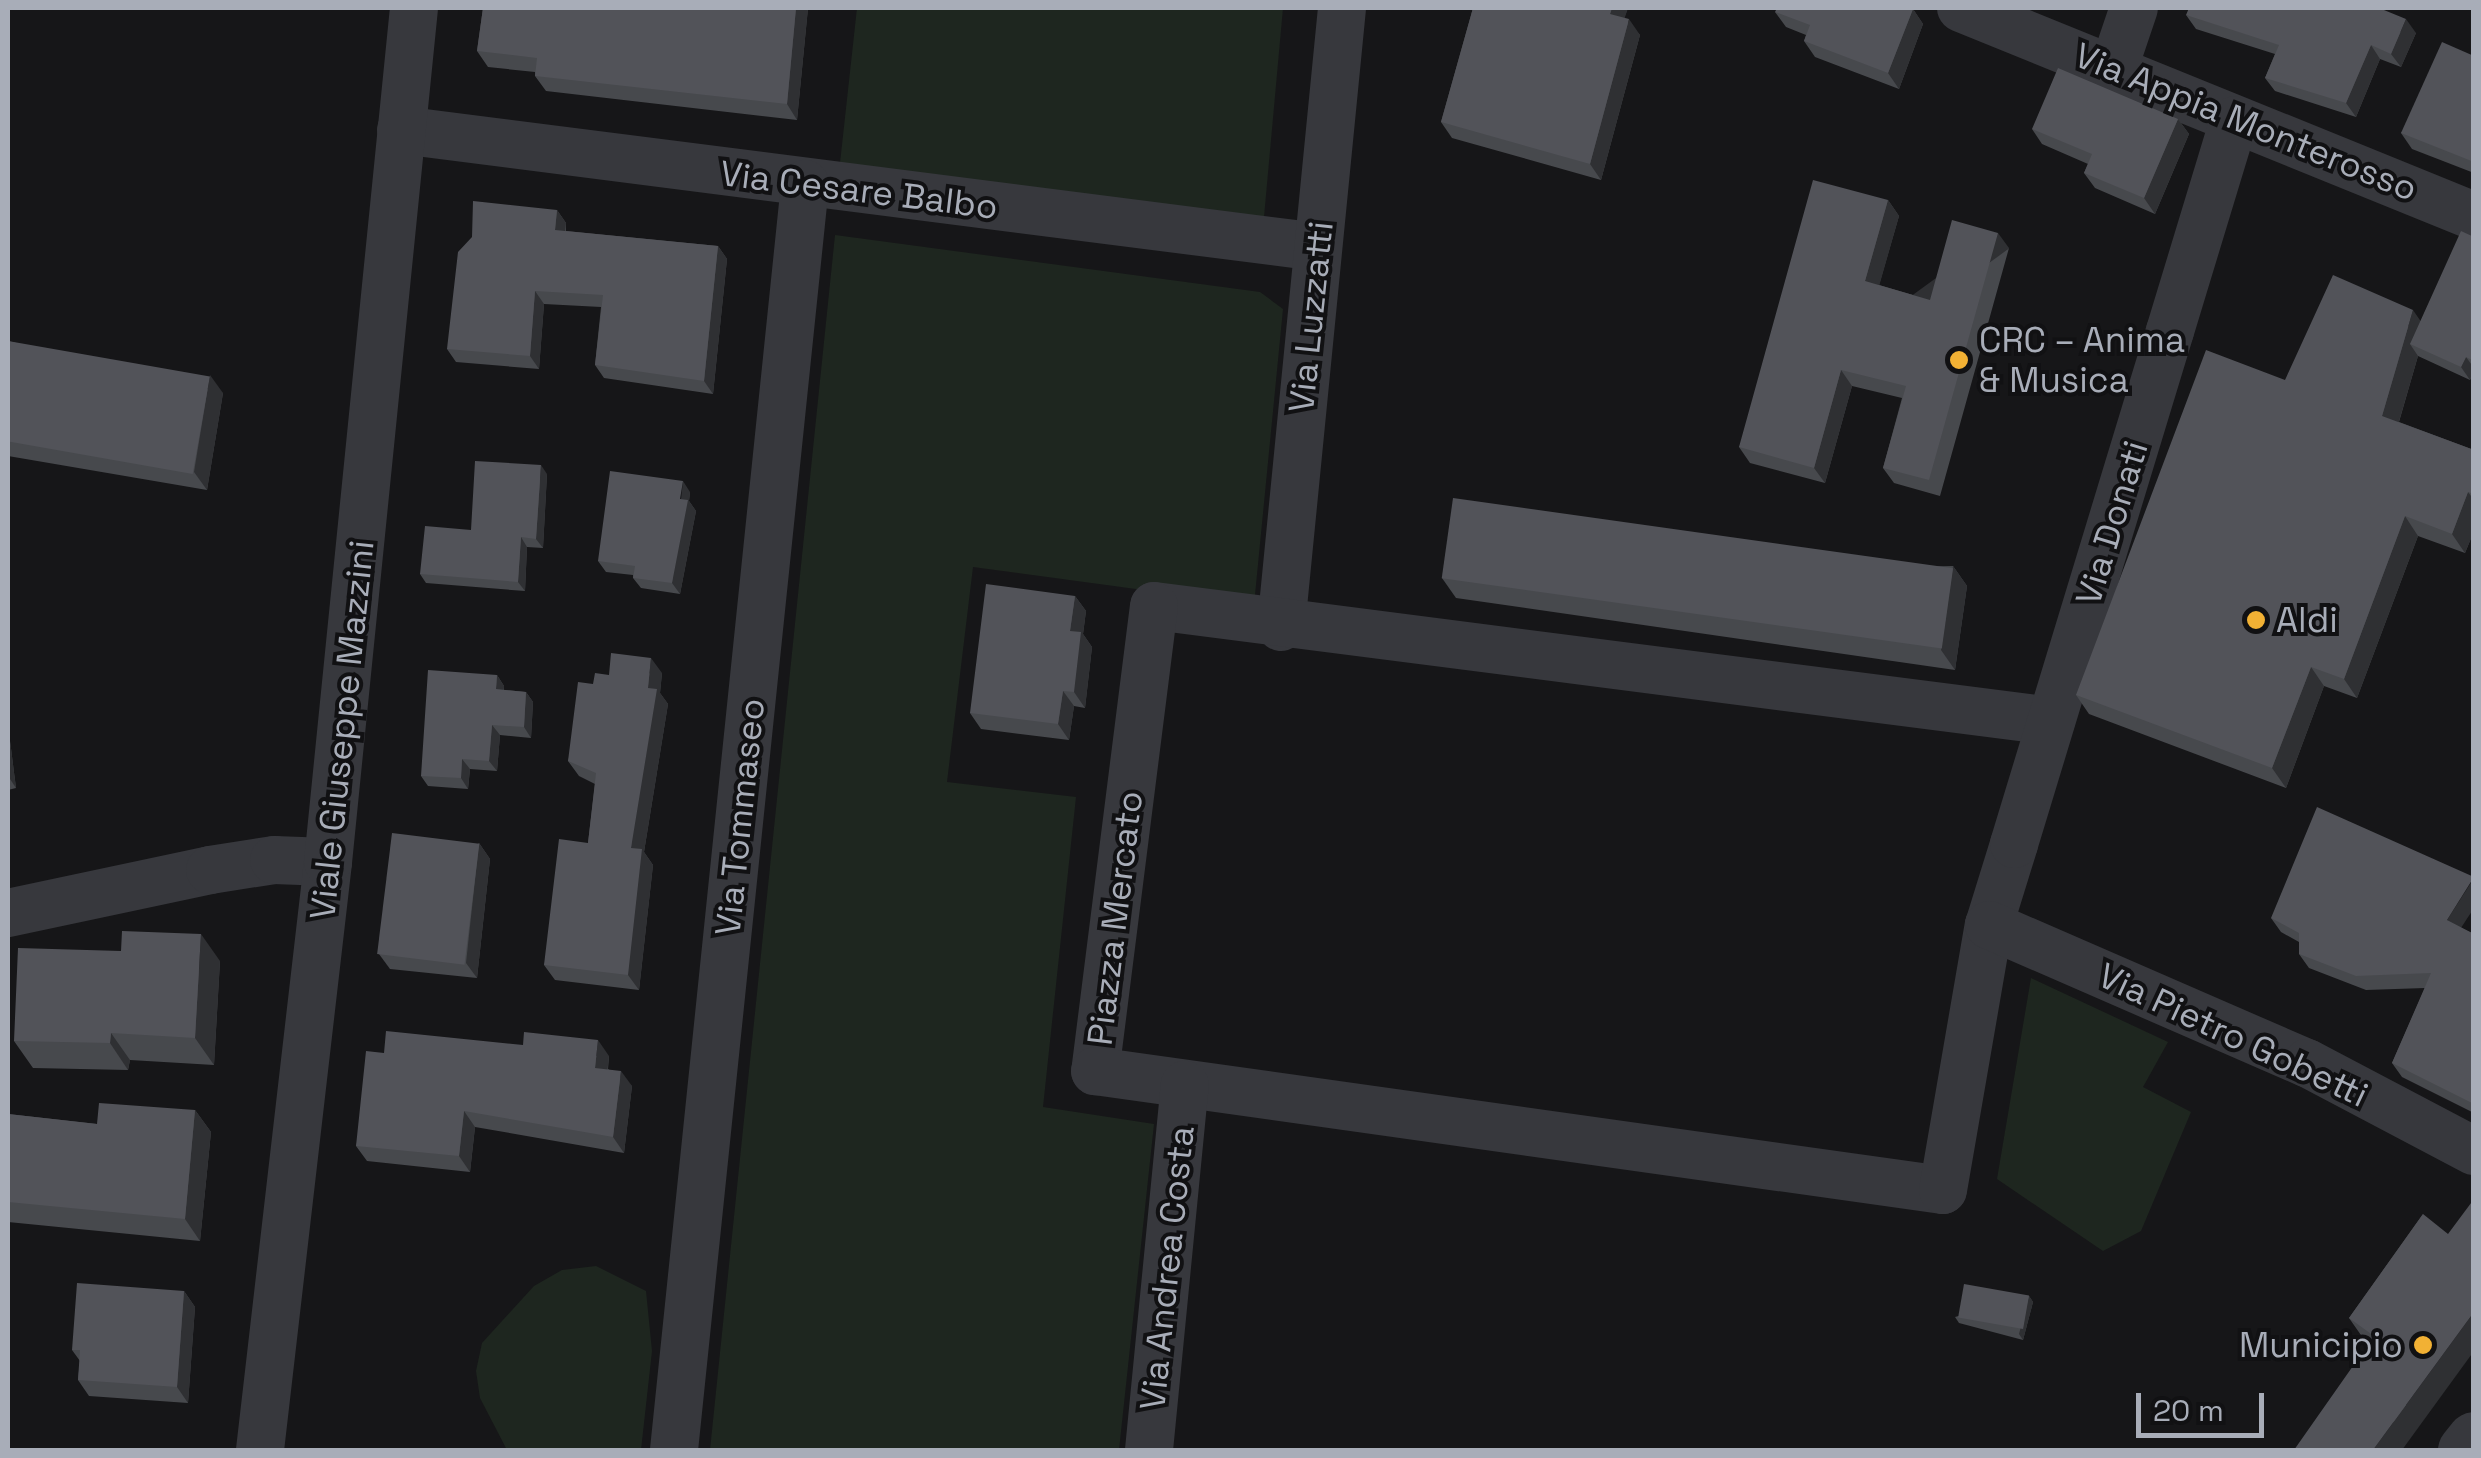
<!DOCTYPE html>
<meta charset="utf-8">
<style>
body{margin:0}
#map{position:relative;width:2481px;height:1458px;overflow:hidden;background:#161618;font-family:"Space Grotesk",sans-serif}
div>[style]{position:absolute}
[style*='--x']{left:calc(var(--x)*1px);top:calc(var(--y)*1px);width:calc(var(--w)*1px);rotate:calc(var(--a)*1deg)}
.green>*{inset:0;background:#1e261f}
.minor>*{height:48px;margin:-24px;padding:0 24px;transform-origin:24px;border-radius:24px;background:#37383d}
.tertiary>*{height:55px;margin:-27.5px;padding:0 27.5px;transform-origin:27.5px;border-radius:27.5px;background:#37383d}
.wall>*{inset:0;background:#47494d}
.shaded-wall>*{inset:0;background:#2f3033;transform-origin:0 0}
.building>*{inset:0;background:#525359;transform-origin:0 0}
.dots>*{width:28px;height:28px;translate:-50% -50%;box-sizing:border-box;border:5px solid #111113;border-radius:50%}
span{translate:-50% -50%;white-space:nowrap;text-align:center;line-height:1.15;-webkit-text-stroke:8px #111113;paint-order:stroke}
.street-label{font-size:35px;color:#a8adb8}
.poi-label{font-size:35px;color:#a8adb8}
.left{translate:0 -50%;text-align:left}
.right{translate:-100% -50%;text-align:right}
.frame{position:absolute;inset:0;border:10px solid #a8adb8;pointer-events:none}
.scale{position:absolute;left:2136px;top:1393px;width:128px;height:45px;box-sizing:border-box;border:5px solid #a8adb8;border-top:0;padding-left:12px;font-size:30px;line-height:35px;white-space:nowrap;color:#a8adb8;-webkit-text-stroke:8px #111113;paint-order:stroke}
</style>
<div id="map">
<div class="green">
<i style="clip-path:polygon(857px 8px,1283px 8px,1264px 217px,840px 163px)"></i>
<i style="clip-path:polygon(835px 235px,1260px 292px,1283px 309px,1254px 605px,973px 567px,947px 782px,1076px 797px,1043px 1107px,1154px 1124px,1119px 1450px,710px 1450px)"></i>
<i style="clip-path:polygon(2031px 978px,2168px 1042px,2143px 1087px,2191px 1112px,2141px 1231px,2103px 1251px,1997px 1179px)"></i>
<i style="clip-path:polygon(596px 1266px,646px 1291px,652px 1351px,641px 1450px,507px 1450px,480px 1398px,476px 1371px,482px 1343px,534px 1286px,562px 1270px)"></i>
</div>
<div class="minor">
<i style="--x:1961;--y:8;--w:554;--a:22.07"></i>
<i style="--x:2114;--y:67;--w:62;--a:-71.3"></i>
<i style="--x:401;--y:130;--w:924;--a:7.27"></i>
<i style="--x:1281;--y:627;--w:622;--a:-84.37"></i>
<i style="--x:2051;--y:721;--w:904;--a:-172.69"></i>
<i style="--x:1154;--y:606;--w:469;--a:97.2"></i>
<i style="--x:1095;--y:1071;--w:856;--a:7.99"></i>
<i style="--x:1943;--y:1190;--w:269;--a:-80.2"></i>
<i style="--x:1989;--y:925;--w:85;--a:-72.8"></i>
<i style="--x:2014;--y:844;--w:536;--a:-73.09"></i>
<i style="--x:2170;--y:331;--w:220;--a:-73.1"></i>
<i style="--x:8;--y:913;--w:207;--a:-12"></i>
<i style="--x:210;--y:870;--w:65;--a:-8.9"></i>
<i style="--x:274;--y:860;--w:54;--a:2.1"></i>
<i style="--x:1989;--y:925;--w:347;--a:23.5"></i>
<i style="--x:2307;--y:1063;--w:189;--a:27.8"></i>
<i style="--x:260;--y:1450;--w:592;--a:-83.4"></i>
<i style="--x:328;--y:862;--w:858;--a:-84.25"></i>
<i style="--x:674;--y:1450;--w:1273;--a:-84.09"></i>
<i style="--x:1149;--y:1450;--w:367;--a:-84.4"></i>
</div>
<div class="tertiary">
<i style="--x:2465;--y:1450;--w:14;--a:-51"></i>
</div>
<div class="wall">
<i style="clip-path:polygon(483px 8px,808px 8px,797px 120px,546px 91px,535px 76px,535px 72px,488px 67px,477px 51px)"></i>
<i style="clip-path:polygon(1473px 8px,1628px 8px,1624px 18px,1640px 35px,1601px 180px,1452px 138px,1441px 122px)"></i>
<i style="clip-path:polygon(1913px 9px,1923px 24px,1899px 89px,1815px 57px,1804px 41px,1806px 35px,1786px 27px,1775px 12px)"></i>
<i style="clip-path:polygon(2186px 15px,2416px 33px,2401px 67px,2380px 59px,2356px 117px,2275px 91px,2265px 78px,2275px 54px,2196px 29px)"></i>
<i style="clip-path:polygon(2474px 56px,2474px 173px,2412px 149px,2401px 133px)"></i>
<i style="clip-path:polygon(2178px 119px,2189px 134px,2155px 214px,2095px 188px,2084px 173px,2088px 164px,2042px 144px,2032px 129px)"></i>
<i style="clip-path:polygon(1888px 200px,1899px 216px,1879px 285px,1930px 300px,2009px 248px,1940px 496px,1894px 483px,1883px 468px,1902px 398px,1852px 386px,1825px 483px,1750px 463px,1739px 447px)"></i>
<i style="clip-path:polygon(557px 210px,566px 223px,566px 231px,718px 246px,727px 259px,713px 394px,604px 378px,595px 365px,601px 307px,544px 304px,539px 369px,456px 362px,447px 349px)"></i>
<i style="clip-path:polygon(2474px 237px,2474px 372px,2470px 380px,2418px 356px,2399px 422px,2474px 450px,2474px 531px,2465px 553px,2418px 536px,2357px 698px,2324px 686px,2286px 788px,2089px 714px,2076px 695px,2285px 380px,2421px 321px)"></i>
<i style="clip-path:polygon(8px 341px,223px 393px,207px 490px,8px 456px)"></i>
<i style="clip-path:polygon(547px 474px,543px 548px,527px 547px,525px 591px,426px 583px,420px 574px,471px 530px)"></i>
<i style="clip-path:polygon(690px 492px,689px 501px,696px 511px,680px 594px,641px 588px,633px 578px,633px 575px,606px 572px,598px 561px)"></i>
<i style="clip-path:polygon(1953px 566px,1967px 586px,1955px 670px,1456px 598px,1442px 578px)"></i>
<i style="clip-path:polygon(1075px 596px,1086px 611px,1083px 634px,1092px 647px,1085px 708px,1074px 706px,1069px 740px,981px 729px,970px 713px)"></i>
<i style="clip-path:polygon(662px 673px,660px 693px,668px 704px,644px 852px,653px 865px,639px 990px,555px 980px,544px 965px,588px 843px,595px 784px,579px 776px,568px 761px,593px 684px,609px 675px)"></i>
<i style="clip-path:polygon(497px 675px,504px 686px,504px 690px,526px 692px,533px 702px,531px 738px,500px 735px,497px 771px,470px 769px,468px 789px,428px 786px,421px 776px)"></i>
<i style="clip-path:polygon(8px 725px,16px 788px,8px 790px)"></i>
<i style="clip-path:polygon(479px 843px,490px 859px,477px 978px,390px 969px,379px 954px)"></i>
<i style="clip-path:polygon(2271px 918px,2461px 928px,2474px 934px,2474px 1113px,2402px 1077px,2392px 1063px,2425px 988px,2366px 990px,2309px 968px,2299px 954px,2299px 942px,2281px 932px)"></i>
<i style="clip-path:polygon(220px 961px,214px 1065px,130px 1060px,128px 1070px,33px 1068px,14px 1041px)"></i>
<i style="clip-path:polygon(384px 1053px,609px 1056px,608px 1069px,632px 1086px,624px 1153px,475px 1127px,470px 1172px,367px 1161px,356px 1146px)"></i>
<i style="clip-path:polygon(195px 1110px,211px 1132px,200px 1241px,8px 1222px,8px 1114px,97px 1124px)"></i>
<i style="clip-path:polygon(2423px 1214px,2402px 1450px,2369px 1342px,2363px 1338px,2349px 1318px)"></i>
<i style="clip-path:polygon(184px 1291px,195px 1307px,188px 1403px,89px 1396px,78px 1380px,80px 1361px,72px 1350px)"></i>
<i style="clip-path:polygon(2029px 1296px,2033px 1302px,2023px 1340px,1959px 1323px,1955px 1317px)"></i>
</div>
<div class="shaded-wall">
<i style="clip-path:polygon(796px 8px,808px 8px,797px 120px,787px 104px)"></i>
<i style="clip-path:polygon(1612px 8px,1628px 8px,1621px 29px,1610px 14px)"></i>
<i style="clip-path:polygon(1913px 9px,1923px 24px,1899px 89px,1888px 73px)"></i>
<i style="clip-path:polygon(1629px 19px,1640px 35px,1601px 180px,1590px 164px)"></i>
<i style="clip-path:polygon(2406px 19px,2416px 33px,2401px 67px,2391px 54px)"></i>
<i style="clip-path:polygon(2371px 45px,2380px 59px,2356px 117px,2346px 103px)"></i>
<i style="clip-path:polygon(2178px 119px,2189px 134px,2155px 214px,2144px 198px)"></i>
<i style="clip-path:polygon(1888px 200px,1899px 216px,1876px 297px,1865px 281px)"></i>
<i style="clip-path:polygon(557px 210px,566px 223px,564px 243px,555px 230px)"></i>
<i style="left:1998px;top:233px;width:19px;height:256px;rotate:54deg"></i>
<i style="clip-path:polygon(718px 246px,727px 259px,713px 394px,704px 381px)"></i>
<i style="clip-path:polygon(535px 291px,544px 304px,539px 369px,530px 356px)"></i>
<i style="clip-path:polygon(2413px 310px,2426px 329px,2410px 344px,2418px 356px,2395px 435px,2382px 416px)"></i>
<i style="clip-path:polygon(2466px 357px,2474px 368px,2470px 380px,2461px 367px)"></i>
<i style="clip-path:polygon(1841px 370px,1852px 386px,1825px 483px,1814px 468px)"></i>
<i style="clip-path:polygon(210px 375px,223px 393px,207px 490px,194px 472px)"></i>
<i style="clip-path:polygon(541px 465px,547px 474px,543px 548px,536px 539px)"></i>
<i style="clip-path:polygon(683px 481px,690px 492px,689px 501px,696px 511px,680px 594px,672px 583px)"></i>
<i style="clip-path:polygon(2468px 492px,2474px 500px,2474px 531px,2465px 553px,2452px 534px)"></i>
<i style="clip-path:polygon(2405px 516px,2418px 536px,2357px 698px,2344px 679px)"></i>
<i style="clip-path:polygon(521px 537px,527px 547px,525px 591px,518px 582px)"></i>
<i style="clip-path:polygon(1953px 566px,1967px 586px,1955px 670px,1941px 650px)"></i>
<i style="clip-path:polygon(1075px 596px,1086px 611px,1083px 634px,1092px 647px,1085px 708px,1074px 692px,1070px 631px)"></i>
<i style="clip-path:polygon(651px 658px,662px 673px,660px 693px,668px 704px,644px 852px,653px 865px,639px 990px,628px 975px,631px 848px)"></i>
<i style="clip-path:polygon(2311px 667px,2324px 686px,2286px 788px,2272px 768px)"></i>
<i style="clip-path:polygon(497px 675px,504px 686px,503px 700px,496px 689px)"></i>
<i style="clip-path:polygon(1063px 691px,1074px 706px,1069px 740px,1058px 724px)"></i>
<i style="clip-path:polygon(526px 692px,533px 702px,531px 738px,524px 727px)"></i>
<i style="clip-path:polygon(8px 725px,16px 788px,8px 776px)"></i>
<i style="clip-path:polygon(492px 725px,500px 735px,497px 771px,489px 761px)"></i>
<i style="clip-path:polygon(462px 759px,470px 769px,468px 789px,461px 778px)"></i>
<i style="clip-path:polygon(479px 843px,490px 859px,477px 978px,466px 963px)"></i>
<i style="clip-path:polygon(2474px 878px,2474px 908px,2457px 934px,2447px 920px)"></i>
<i style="clip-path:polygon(201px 934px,220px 961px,214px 1065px,195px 1038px)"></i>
<i style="clip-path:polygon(111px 1033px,130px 1060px,128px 1070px,110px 1043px)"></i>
<i style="clip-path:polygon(598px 1040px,609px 1056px,606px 1083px,595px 1068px)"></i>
<i style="clip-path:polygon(621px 1071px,632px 1086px,624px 1153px,613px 1137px)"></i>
<i style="clip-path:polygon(195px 1110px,211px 1132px,200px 1241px,185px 1219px)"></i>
<i style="clip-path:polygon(464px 1111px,475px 1127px,470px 1172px,459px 1156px)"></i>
<i style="clip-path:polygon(184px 1291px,195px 1307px,188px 1403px,177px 1387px)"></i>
<i style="clip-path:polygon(2029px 1296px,2033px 1302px,2023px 1340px,2019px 1334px)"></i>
<i style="clip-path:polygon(2474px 1312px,2474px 1351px,2402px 1450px,2373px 1450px)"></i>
</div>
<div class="building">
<i style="clip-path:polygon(483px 8px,796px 8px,787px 104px,535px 76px,537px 58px,477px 51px)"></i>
<i style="clip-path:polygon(1473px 8px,1612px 8px,1610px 14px,1629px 19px,1590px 164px,1441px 122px)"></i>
<i style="clip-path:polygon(1777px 8px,1909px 8px,1913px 9px,1888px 73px,1804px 41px,1810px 25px,1775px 12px)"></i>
<i style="clip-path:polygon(2189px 8px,2379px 8px,2406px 19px,2391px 54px,2371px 45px,2346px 103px,2265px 78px,2279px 45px,2186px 15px)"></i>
<i style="clip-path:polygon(2442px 42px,2474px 56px,2474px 162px,2401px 133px)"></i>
<i style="clip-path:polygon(2058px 68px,2178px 119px,2144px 198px,2084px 173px,2092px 154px,2032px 129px)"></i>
<i style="clip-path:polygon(1813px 180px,1888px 200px,1865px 281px,1930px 300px,1952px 220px,1998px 233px,1929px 480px,1883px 468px,1906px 386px,1841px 370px,1814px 468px,1739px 447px)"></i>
<i style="clip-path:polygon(473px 201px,557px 210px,555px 230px,718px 246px,704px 381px,595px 365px,603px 295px,535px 291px,530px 356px,447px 349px,458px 252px,472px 237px)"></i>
<i style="clip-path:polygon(2461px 231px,2474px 237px,2474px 361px,2466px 357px,2461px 367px,2410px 344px)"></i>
<i style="clip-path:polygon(2333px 275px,2413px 310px,2382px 416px,2474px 450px,2474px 494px,2468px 492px,2452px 534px,2405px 516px,2344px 679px,2311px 667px,2272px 768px,2076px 695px,2206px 350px,2285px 380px)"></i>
<i style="left:8px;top:341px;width:205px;height:99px;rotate:10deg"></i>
<i style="clip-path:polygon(475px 461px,541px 465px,536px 539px,521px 537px,518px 582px,420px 574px,425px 526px,471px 530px)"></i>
<i style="clip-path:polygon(610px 471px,683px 481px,680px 499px,688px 500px,672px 583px,633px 578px,635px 566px,598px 561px)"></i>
<i style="left:1453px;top:498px;width:505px;height:81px;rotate:8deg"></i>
<i style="clip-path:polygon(986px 584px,1075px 596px,1070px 631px,1081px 632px,1074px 692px,1063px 691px,1058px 724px,970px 713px)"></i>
<i style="clip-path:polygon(611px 653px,651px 658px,648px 688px,657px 689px,631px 848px,642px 849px,628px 975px,544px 965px,559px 839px,588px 843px,596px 773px,568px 761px,578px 682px,593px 684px,595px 673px,609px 675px)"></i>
<i style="clip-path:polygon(428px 670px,497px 675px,496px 689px,526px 692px,524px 727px,492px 725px,489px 761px,462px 759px,461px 778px,421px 776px)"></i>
<i style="clip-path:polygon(2317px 807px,2474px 877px,2447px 920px,2474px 934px,2474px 1104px,2392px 1063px,2431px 973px,2356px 976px,2299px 954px,2299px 933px,2271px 918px)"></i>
<i style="left:392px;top:833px;width:88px;height:122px;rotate:7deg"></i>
<i style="clip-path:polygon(122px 931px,201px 934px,195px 1038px,111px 1033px,110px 1043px,14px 1041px,18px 948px,121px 951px)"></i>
<i style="clip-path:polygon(386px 1031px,523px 1045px,524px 1032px,598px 1040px,595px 1068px,621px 1071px,613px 1137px,464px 1111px,459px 1156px,356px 1146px,366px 1051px,384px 1053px)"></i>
<i style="clip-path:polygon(99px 1103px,195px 1110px,185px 1219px,8px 1202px,8px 1114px,97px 1124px)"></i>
<i style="clip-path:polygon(2474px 1199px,2474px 1312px,2373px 1450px,2294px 1450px,2374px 1336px,2349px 1318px,2423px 1214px,2448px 1234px)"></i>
<i style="clip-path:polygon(77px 1283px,184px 1291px,177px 1387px,78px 1380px,80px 1350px,72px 1350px)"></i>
<i style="left:1964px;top:1284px;width:66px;height:34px;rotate:10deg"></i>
</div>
<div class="dots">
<i style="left:1959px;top:360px;background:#f2b134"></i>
<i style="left:2256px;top:620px;background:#f2b134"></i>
<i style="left:2423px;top:1345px;background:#f2b134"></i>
</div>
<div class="street-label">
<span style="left:2246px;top:122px;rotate:22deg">Via Appia Monterosso</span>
<span style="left:859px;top:190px;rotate:7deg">Via Cesare Balbo</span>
<span style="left:1311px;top:317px;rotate:-84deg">Via Luzzatti</span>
<span style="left:2112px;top:523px;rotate:-73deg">Via Donati</span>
<span style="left:342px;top:730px;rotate:-84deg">Viale Giuseppe Mazzini</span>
<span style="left:740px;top:817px;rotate:-84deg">Via Tommaseo</span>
<span style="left:1115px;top:918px;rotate:-83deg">Piazza Mercato</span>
<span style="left:2233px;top:1035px;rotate:25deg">Via Pietro Gobetti</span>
<span style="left:1167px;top:1268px;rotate:-84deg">Via Andrea Costa</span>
</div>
<div class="poi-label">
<span class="left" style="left:1979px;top:360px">CRC – Anima<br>&amp; Musica</span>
<span class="left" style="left:2276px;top:620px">Aldi</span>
<span class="right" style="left:2403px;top:1345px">Municipio</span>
</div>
<div class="frame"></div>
<div class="scale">20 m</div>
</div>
